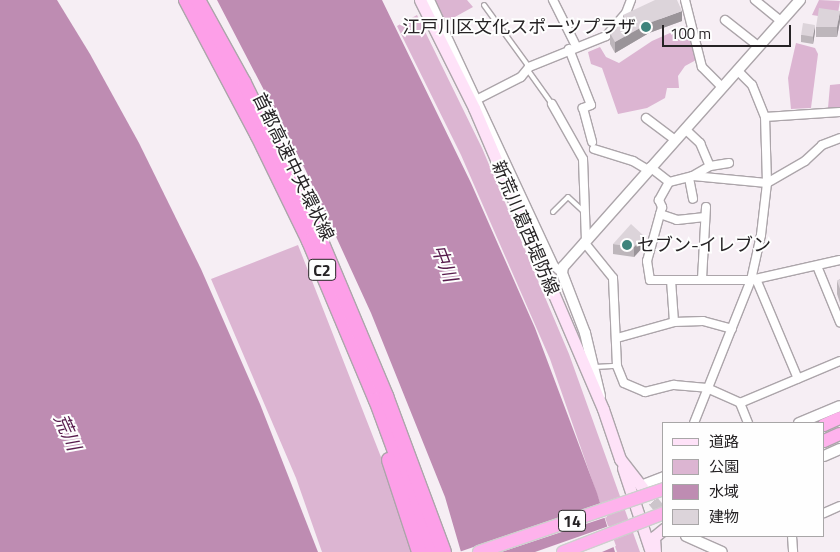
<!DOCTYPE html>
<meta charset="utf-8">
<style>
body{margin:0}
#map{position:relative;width:840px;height:552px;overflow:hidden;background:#f6eef4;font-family:"Titillium Web","Noto Sans JP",sans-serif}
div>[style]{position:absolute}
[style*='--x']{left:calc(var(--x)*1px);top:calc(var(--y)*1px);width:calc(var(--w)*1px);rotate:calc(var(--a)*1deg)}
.green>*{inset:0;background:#dcb5d2}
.water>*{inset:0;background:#be8cb2}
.pier>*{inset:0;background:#f6eef4}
.secondary-tunnel>*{height:11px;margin-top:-5.5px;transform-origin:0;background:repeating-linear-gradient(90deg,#ccc5cb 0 11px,transparent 0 16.5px)}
.roads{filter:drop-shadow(1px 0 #aca5aa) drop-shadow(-1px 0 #aca5aa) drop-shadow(0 1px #aca5aa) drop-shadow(0 -1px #aca5aa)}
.service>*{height:4px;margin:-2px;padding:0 2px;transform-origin:2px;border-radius:2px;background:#fff}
.minor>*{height:8px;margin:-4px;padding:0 4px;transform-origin:4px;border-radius:4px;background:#fff}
.tertiary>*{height:10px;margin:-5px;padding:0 5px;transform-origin:5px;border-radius:5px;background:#fff}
.secondary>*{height:11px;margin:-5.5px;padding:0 5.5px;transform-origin:5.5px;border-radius:5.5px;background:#fee2f8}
.trunk>*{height:12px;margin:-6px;padding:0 6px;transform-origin:6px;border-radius:6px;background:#feb2ec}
.motorway>*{height:14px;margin:-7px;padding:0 7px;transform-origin:7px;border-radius:7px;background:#fd9fe8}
.bridges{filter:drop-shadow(1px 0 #cfcfcf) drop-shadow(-1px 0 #cfcfcf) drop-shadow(0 1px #cfcfcf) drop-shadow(0 -1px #cfcfcf)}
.trunk-bridge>*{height:12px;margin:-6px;padding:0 6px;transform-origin:6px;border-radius:6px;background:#feb2ec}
.wall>*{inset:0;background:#bdb6bb}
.shaded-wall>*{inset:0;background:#9a9499}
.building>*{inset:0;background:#dcd4da;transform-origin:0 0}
.dots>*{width:14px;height:14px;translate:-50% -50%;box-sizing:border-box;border:2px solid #fefefe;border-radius:50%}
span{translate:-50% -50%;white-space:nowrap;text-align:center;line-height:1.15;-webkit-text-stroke:4px #fefefe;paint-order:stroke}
.shield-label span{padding:1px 4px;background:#fefefe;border:1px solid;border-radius:4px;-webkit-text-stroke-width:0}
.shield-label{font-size:16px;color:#262325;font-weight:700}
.poi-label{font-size:18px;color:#262325}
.right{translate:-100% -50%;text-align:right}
.left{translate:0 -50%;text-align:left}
.street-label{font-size:18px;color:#262325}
.water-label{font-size:19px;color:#581c4d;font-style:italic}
.legend{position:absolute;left:662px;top:422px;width:162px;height:115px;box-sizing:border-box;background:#fefefe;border:1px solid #a8a6a7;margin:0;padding:6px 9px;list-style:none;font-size:15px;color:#262325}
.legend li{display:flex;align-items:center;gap:10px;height:25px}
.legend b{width:25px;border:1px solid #a8a6a7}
.scale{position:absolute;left:662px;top:25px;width:129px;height:22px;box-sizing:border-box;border:2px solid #262325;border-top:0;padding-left:6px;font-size:15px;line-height:18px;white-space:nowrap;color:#262325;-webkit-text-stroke:4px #fefefe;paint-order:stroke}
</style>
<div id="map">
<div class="green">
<i style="clip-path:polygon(432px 0,467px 0,473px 7px,444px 23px)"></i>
<i style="clip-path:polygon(819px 0,840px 1px,837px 19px,812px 15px)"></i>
<i style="clip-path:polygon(417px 15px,482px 148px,569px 354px,640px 552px,617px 552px,550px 359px,461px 155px,397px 26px)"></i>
<i style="clip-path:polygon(688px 25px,698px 59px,685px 66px,678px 76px,679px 88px,667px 88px,665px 98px,647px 108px,618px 114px,602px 68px,591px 64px,588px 52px,600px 47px,606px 57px,619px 63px,652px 41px)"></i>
<i style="clip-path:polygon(796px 43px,815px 48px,818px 54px,811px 108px,791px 109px,788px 78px)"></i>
<i style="clip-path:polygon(840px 84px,840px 108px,828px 108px,830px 85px)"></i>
<i style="clip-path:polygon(298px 245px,399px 503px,412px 552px,322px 552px,296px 478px,211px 279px)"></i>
</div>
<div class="water">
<i style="clip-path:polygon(0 0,57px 0,90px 54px,139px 143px,201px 269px,260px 404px,318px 552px,0 552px)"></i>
<i style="clip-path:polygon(217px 0,382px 0,471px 183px,535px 328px,597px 493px,615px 552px,461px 552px,445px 497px,371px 313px,305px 169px)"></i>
</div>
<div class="pier">
<i style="clip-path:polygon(602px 503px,607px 517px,501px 552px,459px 552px)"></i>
<i style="clip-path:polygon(609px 526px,616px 546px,602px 552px,535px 552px)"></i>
</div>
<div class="secondary-tunnel">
<i style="--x:643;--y:488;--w:33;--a:51"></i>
</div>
<div class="roads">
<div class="service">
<i style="--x:484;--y:5;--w:77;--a:54"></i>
<i style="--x:527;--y:69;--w:43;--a:54.5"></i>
<i style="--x:553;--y:212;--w:21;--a:-45"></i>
<i style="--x:568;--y:197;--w:21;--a:43"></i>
<i style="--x:595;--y:367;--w:22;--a:-3"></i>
</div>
<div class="minor">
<i style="--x:430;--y:0;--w:293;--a:65"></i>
<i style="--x:554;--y:266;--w:11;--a:41"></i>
<i style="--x:553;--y:0;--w:51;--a:63.4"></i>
<i style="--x:685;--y:0;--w:69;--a:75.8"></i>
<i style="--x:702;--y:67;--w:28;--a:45"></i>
<i style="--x:755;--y:0;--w:33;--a:39"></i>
<i style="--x:725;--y:20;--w:42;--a:38.2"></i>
<i style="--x:569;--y:49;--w:60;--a:68.6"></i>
<i style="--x:591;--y:105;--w:9;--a:159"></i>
<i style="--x:583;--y:108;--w:35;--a:75"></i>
<i style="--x:478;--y:99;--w:48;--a:-27.1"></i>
<i style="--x:521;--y:77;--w:13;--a:-51"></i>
<i style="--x:529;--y:67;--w:83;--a:-21.9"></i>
<i style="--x:606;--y:36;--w:30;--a:-49"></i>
<i style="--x:626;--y:13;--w:14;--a:-69"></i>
<i style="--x:552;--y:104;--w:63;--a:60.6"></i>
<i style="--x:583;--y:159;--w:81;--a:87.9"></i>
<i style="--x:765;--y:117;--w:75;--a:-3.8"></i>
<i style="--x:646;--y:118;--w:36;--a:37"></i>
<i style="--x:685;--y:129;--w:21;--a:43"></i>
<i style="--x:700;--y:143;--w:25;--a:67"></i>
<i style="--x:594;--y:149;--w:41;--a:17.1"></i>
<i style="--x:633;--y:161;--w:17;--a:31"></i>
<i style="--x:729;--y:163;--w:19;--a:171"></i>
<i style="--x:710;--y:166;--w:20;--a:150"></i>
<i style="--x:693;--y:176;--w:74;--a:5.4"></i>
<i style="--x:767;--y:183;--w:44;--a:-30.1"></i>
<i style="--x:805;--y:161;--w:23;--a:-43"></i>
<i style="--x:822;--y:145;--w:19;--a:-21"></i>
<i style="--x:650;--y:167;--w:24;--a:38"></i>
<i style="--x:693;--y:176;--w:25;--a:166"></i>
<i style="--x:669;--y:182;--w:21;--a:119"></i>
<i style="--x:659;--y:200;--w:8;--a:67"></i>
<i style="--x:662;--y:207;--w:56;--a:105.5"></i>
<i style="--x:647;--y:261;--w:19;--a:81"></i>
<i style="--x:650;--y:280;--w:101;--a:0"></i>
<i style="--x:751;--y:280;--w:91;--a:-12.7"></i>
<i style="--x:689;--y:178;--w:21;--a:79"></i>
<i style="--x:660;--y:214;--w:18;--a:19"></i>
<i style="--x:677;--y:220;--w:28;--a:-6"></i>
<i style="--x:584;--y:242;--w:46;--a:51.1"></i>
<i style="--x:613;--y:278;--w:88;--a:87.4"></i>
<i style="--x:617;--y:366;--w:18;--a:68"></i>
<i style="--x:624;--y:383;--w:23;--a:23"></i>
<i style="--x:645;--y:392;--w:30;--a:-14"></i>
<i style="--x:674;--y:385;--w:33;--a:5"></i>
<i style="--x:707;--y:388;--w:36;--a:24"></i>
<i style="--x:740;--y:403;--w:108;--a:-22.8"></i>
<i style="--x:817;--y:266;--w:61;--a:67.7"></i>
<i style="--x:702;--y:279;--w:72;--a:-86.8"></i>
<i style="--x:756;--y:279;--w:108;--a:67.2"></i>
<i style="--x:671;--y:280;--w:42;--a:85.9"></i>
<i style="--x:617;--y:338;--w:59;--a:-15.7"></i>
<i style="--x:674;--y:322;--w:29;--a:-2"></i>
<i style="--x:703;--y:321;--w:30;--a:15"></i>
<i style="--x:740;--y:403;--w:22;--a:68"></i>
<i style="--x:694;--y:423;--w:154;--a:-68.3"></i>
<i style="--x:751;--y:280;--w:46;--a:-77.5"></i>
<i style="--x:761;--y:235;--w:52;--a:-83.4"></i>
<i style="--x:767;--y:183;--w:66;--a:-91.7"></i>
<i style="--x:765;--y:117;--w:35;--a:-112"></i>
<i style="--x:752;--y:85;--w:21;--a:-135"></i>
<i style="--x:824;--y:513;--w:17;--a:-24"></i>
<i style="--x:792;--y:536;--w:16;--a:86"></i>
</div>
<div class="tertiary">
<i style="--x:600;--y:396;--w:65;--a:-103.4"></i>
<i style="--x:585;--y:333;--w:64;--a:-111"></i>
<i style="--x:562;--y:273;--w:6;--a:-81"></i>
<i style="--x:563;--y:267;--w:357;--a:-48.4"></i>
<i style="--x:799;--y:423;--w:44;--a:-22.5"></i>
<i style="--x:824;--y:456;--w:17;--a:-24"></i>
<i style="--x:641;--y:486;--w:25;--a:-21"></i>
<i style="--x:686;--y:536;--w:39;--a:24"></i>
</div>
<div class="secondary">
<i style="--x:420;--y:0;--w:121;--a:63.4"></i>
<i style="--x:474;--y:108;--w:327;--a:66.8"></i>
<i style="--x:603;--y:409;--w:53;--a:71.2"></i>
<i style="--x:620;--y:459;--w:37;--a:52"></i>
<i style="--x:623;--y:468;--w:89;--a:71.6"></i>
<i style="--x:655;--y:552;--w:15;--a:-94"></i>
<i style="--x:654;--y:537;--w:13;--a:-39"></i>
</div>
<div class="trunk">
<i style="--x:824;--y:425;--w:17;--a:-24"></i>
<i style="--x:824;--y:441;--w:17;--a:-24"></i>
</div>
<div class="motorway">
<i style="--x:186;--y:0;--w:154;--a:62.1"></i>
<i style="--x:258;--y:136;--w:117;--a:64.1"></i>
<i style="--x:309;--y:241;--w:173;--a:67.2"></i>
<i style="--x:376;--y:400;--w:162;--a:69.8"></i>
<i style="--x:198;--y:0;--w:95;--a:61"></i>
<i style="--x:244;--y:83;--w:168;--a:63.9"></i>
<i style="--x:318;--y:234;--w:176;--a:67.2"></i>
<i style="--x:386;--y:396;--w:166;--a:69.6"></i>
<i style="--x:389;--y:460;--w:97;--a:71.9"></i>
</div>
</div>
<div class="bridges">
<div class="trunk-bridge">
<i style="--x:479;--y:552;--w:195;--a:-18.8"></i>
<i style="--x:563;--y:552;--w:108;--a:-21.1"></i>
</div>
</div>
<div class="wall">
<i style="clip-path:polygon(623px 15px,682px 21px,649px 33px,615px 53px,610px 44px,610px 33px,614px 31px,614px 25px,623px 19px)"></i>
<i style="clip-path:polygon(840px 21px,837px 37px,816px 37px,816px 27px)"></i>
<i style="clip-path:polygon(815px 32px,813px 44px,801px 42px,801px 35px)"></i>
<i style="clip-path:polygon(613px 244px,644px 246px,634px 257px,613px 254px)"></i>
<i style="clip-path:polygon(840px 279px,840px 303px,837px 294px,837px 281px)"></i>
</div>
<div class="shaded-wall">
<i style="clip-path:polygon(682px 11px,682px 21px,649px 33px,615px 53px,615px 42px,649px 23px)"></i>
<i style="clip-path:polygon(840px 11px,840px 21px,837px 37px,837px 27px)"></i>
<i style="clip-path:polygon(815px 25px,815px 32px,813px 44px,813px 37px)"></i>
<i style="clip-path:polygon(644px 236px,644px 246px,634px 257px,634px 247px)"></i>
</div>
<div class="building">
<i style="clip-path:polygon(655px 0,677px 0,682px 11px,649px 23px,615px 42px,610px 33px,616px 30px,614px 25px,625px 18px,623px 15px)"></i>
<i style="clip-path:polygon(819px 8px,840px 11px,837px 27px,816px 27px)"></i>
<i style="left:803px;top:23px;width:12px;height:12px;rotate:9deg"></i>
<i style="clip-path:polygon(631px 224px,644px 236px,634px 247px,613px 244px)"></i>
<i style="clip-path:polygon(840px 279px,840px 289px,837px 281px)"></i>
</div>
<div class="dots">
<i style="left:646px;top:27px;background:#3e847c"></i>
<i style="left:627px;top:245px;background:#3e847c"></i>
</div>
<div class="shield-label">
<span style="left:322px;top:270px">C2</span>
<span style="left:572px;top:521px">14</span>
</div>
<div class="poi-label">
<span class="right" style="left:636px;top:27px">江戸川区文化スポーツプラザ</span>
<span class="left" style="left:637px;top:245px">セブン-イレブン</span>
</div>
<div class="street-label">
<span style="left:293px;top:167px;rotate:64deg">首都高速中央環状線</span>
<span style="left:525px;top:228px;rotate:67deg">新荒川葛西堤防線</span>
</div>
<div class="water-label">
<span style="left:445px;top:263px;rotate:69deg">中川</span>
<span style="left:68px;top:432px;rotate:66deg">荒川</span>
</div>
<ul class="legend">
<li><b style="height:6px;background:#fee2f8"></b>道路</li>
<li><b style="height:14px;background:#dcb5d2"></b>公園</li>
<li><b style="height:14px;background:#be8cb2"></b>水域</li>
<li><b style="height:14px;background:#dcd4da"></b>建物</li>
</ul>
<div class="scale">100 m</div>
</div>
